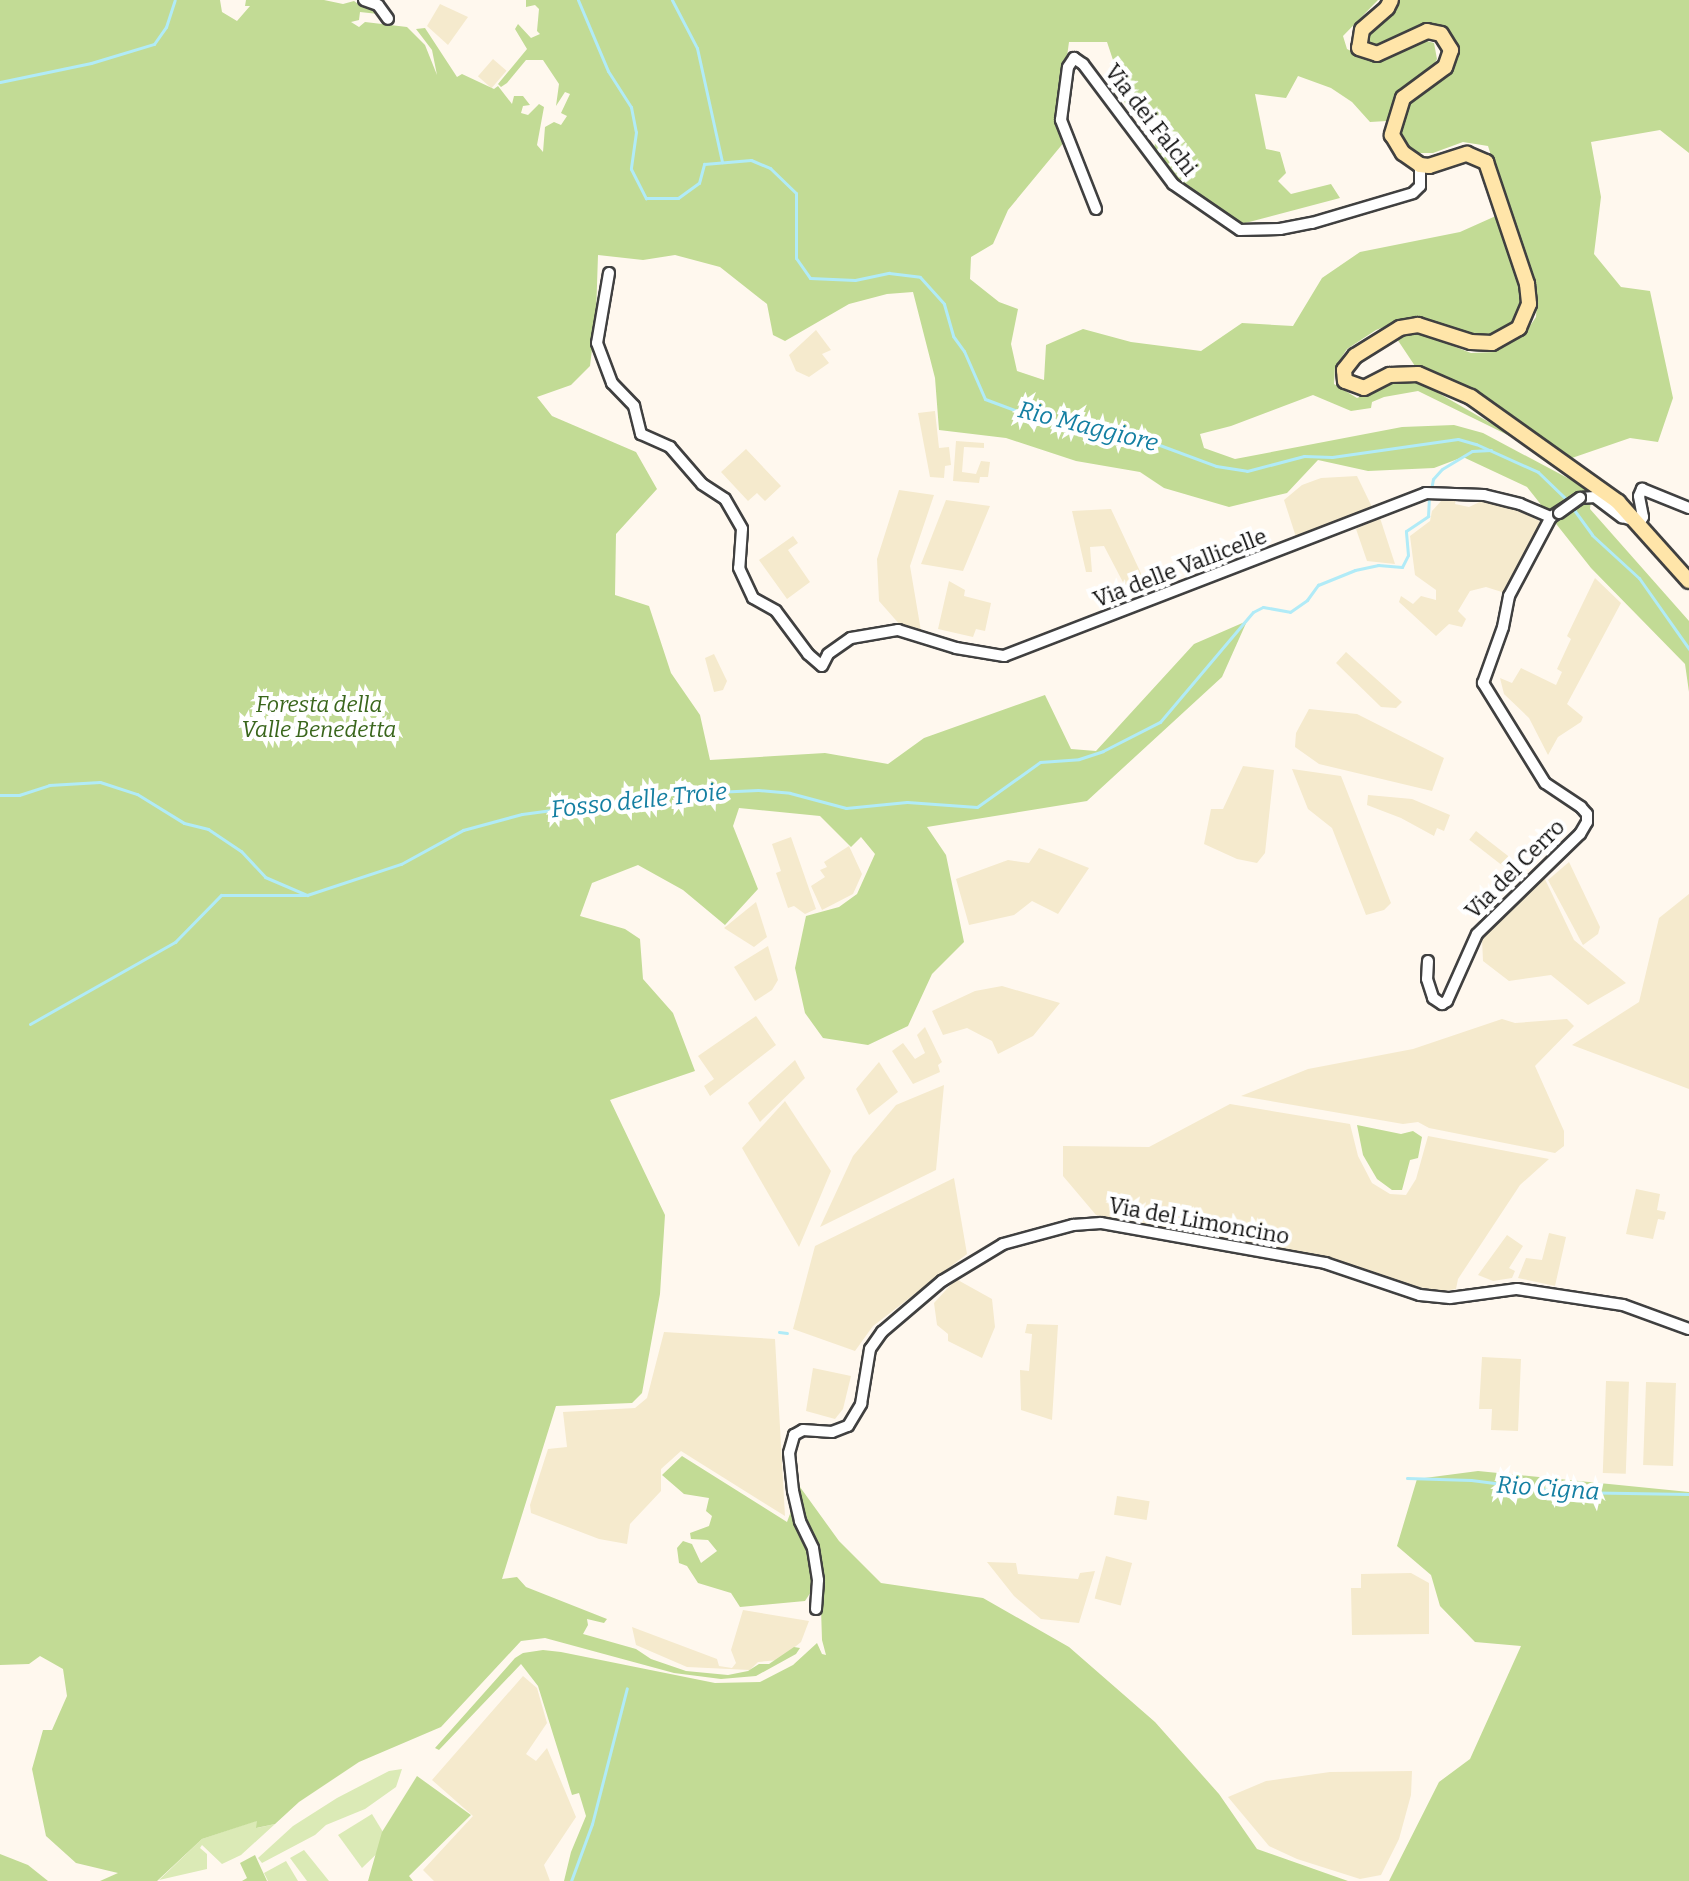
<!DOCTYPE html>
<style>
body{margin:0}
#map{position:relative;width:1689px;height:1881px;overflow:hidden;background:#fff8ee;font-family:Bitter,serif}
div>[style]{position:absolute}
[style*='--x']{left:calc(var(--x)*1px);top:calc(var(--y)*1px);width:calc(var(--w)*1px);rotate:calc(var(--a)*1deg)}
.farmland>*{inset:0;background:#f5eacd;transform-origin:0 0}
.green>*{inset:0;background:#dbeab6}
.forest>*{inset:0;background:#c2db95}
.stream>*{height:3px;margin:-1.5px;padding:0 1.5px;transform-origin:1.5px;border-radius:1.5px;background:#b1ebf7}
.roads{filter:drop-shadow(2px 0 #404040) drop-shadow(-2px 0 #404040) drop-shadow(0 2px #404040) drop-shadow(0 -2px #404040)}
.minor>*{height:10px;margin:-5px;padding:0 5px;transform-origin:5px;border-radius:5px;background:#fff}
.secondary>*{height:14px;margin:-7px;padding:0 7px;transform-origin:7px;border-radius:7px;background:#ffe5a9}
.bridges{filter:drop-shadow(2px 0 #404040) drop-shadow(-2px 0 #404040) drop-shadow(0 2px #404040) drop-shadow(0 -2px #404040)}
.minor-bridge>*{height:10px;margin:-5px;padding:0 5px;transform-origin:5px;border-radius:5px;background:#fff}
span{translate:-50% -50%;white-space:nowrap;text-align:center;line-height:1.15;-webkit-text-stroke:8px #fff;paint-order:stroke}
.street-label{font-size:22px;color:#0d0d0d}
.park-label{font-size:22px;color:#3a661c;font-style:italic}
.water-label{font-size:24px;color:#147fa2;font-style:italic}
</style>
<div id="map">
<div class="farmland">
<i style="clip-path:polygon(440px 4px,468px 17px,448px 45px,427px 26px)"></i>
<i style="left:493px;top:59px;width:18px;height:23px;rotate:41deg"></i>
<i style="clip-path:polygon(816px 330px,831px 350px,822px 354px,829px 363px,809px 377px,796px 371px,789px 355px)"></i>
<i style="clip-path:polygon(935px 411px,939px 448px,949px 447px,951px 465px,945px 466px,944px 478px,930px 477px,918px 413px)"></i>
<i style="clip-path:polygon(956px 441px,984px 443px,984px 448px,964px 447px,962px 472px,976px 474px,981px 461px,990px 462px,988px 477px,980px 477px,979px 483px,953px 481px)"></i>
<i style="clip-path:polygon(746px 449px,781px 486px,765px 501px,757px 493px,748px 501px,721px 472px)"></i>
<i style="clip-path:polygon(1357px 476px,1372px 507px,1296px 537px,1284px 500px,1302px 485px,1321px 478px)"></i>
<i style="clip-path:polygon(899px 490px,934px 495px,910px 566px,921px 631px,901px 626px,879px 601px,877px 559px)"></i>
<i style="clip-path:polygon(1486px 499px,1519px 508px,1544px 524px,1505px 593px,1486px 587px,1470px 591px,1458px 611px,1466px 619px,1462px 627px,1449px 624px,1436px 636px,1399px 602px,1401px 596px,1413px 604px,1421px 596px,1436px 600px,1436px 590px,1415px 575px,1410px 536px,1430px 521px,1432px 511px,1442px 500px,1456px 500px,1455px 504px,1469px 507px)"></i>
<i style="clip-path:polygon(946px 500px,990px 506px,963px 571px,921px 564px)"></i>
<i style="clip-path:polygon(1111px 509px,1145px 582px,1126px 588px,1104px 546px,1090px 547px,1092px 572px,1086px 572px,1072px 511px)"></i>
<i style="clip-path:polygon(1380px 518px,1395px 564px,1367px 561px,1356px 529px)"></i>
<i style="clip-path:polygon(793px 536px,798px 543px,788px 550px,810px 582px,787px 599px,759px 560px)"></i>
<i style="clip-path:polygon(1595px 578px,1621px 603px,1567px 704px,1583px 717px,1581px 722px,1558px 737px,1548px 755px,1529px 718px,1504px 694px,1500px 678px,1512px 683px,1521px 668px,1556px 685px,1562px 672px,1557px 669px,1571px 639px,1567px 636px)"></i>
<i style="clip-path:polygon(949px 581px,965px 590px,964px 596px,991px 603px,985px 631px,976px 629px,973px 637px,938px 629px)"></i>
<i style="clip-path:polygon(1346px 652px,1402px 702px,1396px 708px,1381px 707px,1336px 663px)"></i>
<i style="clip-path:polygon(714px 654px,727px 681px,723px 690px,714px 692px,705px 658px)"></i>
<i style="clip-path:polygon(1309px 709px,1357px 714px,1444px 758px,1432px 791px,1319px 764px,1295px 747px,1296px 733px)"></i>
<i style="clip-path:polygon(1243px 766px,1274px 770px,1265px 853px,1257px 863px,1237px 859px,1204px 844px,1211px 809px,1223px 809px)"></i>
<i style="clip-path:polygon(1292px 769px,1341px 776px,1391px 903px,1384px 910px,1366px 915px,1332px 828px,1308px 809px)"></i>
<i style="clip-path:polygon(1368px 795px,1412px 799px,1450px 815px,1444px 831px,1437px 828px,1434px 836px,1401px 818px,1367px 805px)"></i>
<i style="left:1476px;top:831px;width:55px;height:11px;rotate:38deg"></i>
<i style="clip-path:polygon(791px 837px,816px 909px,805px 914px,794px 906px,788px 908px,776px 873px,781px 871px,772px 844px)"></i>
<i style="clip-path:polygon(849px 846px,862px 874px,853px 894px,822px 910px,811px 886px,825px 877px,820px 870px,827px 867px,824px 862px)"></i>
<i style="clip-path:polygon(1039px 848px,1089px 868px,1058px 914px,1032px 901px,1014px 915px,969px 925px,956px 879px,1008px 860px,1029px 863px)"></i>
<i style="clip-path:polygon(1569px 862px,1600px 927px,1598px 934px,1583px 945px,1548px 880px)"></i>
<i style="clip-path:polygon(1544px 877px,1574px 940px,1626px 983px,1588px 1005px,1551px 975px,1509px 981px,1483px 961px,1482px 939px)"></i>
<i style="clip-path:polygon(1689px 894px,1689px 1089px,1572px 1045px,1639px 1002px,1659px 918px)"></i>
<i style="clip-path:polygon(756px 902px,767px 937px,754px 947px,724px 928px)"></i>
<i style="clip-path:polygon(768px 946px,778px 980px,772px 990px,755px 1001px,734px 967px)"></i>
<i style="clip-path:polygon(1002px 986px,1060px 1003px,1033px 1036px,998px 1054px,992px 1041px,967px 1028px,943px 1035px,932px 1011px,975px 991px)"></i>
<i style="clip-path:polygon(756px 1016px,776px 1045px,710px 1096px,704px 1086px,714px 1079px,698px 1056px)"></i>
<i style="clip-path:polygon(1502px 1019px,1515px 1023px,1567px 1019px,1574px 1026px,1535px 1066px,1564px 1131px,1564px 1146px,1555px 1153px,1429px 1128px,1418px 1122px,1403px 1124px,1241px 1096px,1308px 1069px,1413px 1049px)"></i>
<i style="clip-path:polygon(925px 1027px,942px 1062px,938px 1065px,940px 1072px,913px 1084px,892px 1051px,903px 1043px,915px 1059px,925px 1053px,917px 1035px)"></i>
<i style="clip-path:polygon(795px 1060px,805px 1078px,760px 1122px,748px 1103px)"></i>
<i style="clip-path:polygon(879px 1062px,898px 1092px,869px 1115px,856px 1089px)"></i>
<i style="clip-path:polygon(944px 1085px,936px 1170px,820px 1227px,853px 1156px,896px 1105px)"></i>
<i style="clip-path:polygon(785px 1101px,831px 1171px,799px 1247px,742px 1148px)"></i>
<i style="clip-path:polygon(1230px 1104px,1350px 1124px,1358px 1156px,1372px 1183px,1390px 1194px,1406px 1195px,1416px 1179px,1428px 1136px,1549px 1159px,1520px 1185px,1458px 1279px,1456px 1289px,1437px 1292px,1374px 1275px,1328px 1257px,1282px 1251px,1096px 1215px,1063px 1176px,1063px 1146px,1149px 1147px)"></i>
<i style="clip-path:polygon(954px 1178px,967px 1254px,873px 1326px,855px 1351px,793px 1329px,815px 1246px)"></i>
<i style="clip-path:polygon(1636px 1189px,1660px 1194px,1657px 1210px,1666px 1212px,1664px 1220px,1658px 1219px,1653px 1239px,1626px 1234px)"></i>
<i style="clip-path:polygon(1549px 1233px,1566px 1237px,1555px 1286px,1518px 1278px,1526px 1258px,1542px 1260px)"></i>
<i style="clip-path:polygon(1507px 1235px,1523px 1246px,1509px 1268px,1515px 1271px,1512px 1278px,1493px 1281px,1478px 1275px)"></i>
<i style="clip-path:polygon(956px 1279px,992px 1299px,995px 1327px,982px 1358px,948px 1341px,948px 1334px,937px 1325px,934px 1303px)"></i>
<i style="clip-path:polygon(1027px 1324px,1058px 1325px,1052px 1420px,1021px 1410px,1020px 1370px,1029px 1371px,1032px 1334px,1025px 1333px)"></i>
<i style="clip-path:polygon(664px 1332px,775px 1339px,785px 1516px,681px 1451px,661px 1469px,661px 1491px,630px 1524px,627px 1544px,599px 1539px,531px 1513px,530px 1505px,548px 1449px,567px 1447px,563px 1412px,635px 1408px,647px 1398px)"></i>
<i style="clip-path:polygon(1482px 1357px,1521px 1359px,1518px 1431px,1491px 1430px,1492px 1409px,1479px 1409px)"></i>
<i style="clip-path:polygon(813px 1368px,851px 1376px,843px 1409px,835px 1419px,806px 1411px)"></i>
<i style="left:1606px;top:1381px;width:23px;height:92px;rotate:2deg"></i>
<i style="left:1646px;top:1382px;width:30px;height:83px;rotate:2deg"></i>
<i style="left:1117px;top:1496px;width:33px;height:19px;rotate:9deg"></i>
<i style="left:1106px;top:1556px;width:27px;height:44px;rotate:15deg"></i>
<i style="clip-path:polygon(987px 1562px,1016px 1563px,1018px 1574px,1078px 1579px,1080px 1573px,1095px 1571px,1079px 1623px,1041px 1619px,1014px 1596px)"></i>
<i style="clip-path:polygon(1411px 1573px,1429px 1583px,1429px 1634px,1352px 1635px,1351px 1588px,1361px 1588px,1361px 1574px)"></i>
<i style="clip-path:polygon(743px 1610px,809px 1621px,801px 1642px,779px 1660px,758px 1662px,750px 1670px,687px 1667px,636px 1645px,632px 1627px,717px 1659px,719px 1666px,732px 1668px,736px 1663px,731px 1650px)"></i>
<i style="clip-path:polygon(523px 1676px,537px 1688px,547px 1723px,526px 1754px,536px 1761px,547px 1748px,576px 1817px,544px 1865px,550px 1881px,434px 1881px,423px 1870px,473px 1816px,432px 1780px)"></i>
<i style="clip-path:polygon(1412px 1771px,1411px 1795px,1399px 1839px,1381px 1875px,1360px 1879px,1297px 1859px,1269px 1846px,1228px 1797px,1266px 1781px,1330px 1772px)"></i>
</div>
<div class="green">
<i style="clip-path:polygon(402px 1769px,396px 1787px,365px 1809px,326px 1825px,315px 1835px,262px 1863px,258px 1858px,293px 1826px,337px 1798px,389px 1771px)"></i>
<i style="clip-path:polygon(372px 1814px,389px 1842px,362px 1868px,338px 1835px)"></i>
<i style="clip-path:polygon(258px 1820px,257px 1828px,275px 1824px,241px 1855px,222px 1864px,202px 1845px,200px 1848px,207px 1854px,207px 1869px,159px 1880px,202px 1839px)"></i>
<i style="clip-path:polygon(304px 1850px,329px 1881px,307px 1881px,290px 1858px)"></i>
<i style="clip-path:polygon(286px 1861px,298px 1881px,268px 1881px,264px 1873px)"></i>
</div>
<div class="forest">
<i style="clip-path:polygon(0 0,220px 0,222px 12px,237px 21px,250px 6px,245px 6px,246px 0,324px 0,343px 4px,354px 1px,361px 6px,377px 7px,378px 14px,360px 12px,359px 20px,351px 22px,359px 27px,365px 22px,407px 27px,425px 45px,437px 75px,432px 50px,416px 29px,425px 28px,457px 77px,462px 74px,494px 89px,498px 86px,512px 104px,514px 96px,523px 96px,530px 105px,523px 106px,521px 113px,528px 115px,539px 104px,544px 107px,537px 145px,543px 152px,545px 127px,554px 122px,561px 125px,567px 116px,561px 113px,570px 94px,565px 92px,556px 106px,559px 84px,543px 60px,526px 60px,507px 83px,501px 87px,498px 84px,527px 49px,515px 29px,518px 24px,531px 38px,540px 34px,537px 31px,539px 9px,535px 5px,526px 7px,526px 0,1378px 0,1343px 36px,1347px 49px,1369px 60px,1396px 51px,1415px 38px,1434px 43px,1437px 59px,1430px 72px,1398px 93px,1387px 121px,1370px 122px,1352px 102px,1331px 88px,1298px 76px,1286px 98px,1255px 94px,1266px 149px,1280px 152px,1286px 173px,1278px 181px,1291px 194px,1331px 184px,1340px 198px,1230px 227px,1168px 179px,1154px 148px,1159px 126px,1127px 105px,1111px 88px,1113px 60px,1107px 42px,1069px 42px,1059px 115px,1065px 141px,1008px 210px,993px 244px,971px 257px,970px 279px,999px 302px,1018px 309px,1011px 344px,1017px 371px,1044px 380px,1046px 345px,1083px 329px,1131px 342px,1201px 351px,1242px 323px,1293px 326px,1322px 278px,1360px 252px,1460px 232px,1498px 215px,1522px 292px,1519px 310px,1510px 324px,1500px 333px,1479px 336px,1457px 333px,1420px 319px,1402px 320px,1376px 330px,1347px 349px,1335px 367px,1334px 384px,1357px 398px,1400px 380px,1421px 383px,1534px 448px,1418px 391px,1384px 397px,1372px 402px,1371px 408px,1351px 411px,1313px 395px,1231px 426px,1200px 434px,1204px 448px,1235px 459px,1402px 427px,1454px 425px,1483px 433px,1592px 491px,1590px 509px,1689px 621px,1689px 692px,1685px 664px,1591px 568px,1527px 487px,1463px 457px,1434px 468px,1368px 471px,1318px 460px,1287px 493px,1229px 507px,1164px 488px,1140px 472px,1076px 461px,1006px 438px,939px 430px,935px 378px,913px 292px,887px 294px,849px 304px,785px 341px,773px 335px,767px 304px,720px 267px,675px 255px,643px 260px,598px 255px,596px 315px,590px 366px,571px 385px,537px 397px,552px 416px,636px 452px,657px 489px,616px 534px,615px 595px,649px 606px,671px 673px,700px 715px,710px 760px,825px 753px,888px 764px,924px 738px,1045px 695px,1071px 749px,1096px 751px,1194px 644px,1247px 621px,1222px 677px,1087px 801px,927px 827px,946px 855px,964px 942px,932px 974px,908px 1026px,868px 1045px,823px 1038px,805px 1013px,795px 968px,806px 916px,839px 907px,857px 894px,875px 854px,861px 837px,851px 847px,820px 816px,739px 808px,733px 826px,758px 889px,725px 925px,683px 890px,638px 865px,592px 883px,580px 916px,625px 929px,640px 939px,643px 979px,673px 1013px,695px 1071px,610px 1100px,665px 1215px,660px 1294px,642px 1393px,632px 1403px,556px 1406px,502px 1579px,517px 1577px,526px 1587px,607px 1619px,604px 1623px,587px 1619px,588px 1625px,583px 1634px,636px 1649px,651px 1659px,686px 1671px,728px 1675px,748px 1671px,759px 1664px,769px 1664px,794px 1647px,800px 1648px,796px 1654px,756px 1676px,721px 1679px,674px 1673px,545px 1638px,521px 1641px,441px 1727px,359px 1762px,299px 1802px,275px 1824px,256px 1828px,257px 1821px,202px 1839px,157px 1881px,100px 1881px,118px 1873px,76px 1863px,46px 1836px,32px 1769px,43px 1730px,52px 1730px,67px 1696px,63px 1669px,40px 1656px,29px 1664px,0 1665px)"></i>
<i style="clip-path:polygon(1392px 0,1689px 0,1689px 153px,1660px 130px,1591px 142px,1601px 197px,1594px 254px,1621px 287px,1650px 291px,1673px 398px,1658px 442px,1630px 438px,1569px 459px,1464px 390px,1415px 366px,1397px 339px,1400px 332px,1427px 336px,1471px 353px,1494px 352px,1524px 335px,1536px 317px,1537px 299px,1488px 146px,1463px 142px,1433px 153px,1414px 153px,1401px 141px,1395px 129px,1411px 93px,1444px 72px,1445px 31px,1426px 22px,1380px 45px,1371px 45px,1365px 41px,1366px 28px)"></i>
<i style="clip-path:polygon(1357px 1125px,1401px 1134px,1413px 1131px,1422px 1137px,1418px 1158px,1410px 1160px,1402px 1190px,1392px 1190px,1377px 1179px,1363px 1155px)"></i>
<i style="clip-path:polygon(682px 1456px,787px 1522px,800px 1487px,839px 1541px,881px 1583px,983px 1598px,1069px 1647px,1155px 1722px,1219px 1794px,1257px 1849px,1348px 1881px,564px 1881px,571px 1852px,586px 1816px,579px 1793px,572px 1795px,538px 1686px,521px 1664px,439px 1750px,435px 1748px,515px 1658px,523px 1653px,543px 1650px,561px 1652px,715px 1683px,760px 1682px,793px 1665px,817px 1643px,822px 1654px,826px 1655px,822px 1640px,820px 1578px,805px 1601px,740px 1607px,731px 1593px,698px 1583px,687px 1566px,679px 1563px,677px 1548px,683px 1541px,692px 1544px,701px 1563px,717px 1551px,708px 1540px,691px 1539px,690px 1533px,709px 1526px,712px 1516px,706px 1511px,709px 1498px,684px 1494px,662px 1475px)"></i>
<i style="clip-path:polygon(1478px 1471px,1689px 1492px,1689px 1881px,1389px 1881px,1439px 1782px,1470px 1759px,1521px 1646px,1475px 1642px,1440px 1606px,1431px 1575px,1397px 1546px,1417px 1479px)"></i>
<i style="clip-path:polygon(417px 1776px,471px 1815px,409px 1876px,413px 1881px,368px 1881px,382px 1832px)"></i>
<i style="clip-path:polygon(0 1854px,28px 1865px,48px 1881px,0 1881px)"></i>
<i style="clip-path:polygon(255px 1855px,267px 1881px,242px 1881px,247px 1878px,240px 1863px)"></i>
</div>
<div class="stream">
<i style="--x:578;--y:0;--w:77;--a:67.1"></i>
<i style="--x:608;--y:71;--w:43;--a:57.4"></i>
<i style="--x:631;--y:107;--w:25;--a:79"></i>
<i style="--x:636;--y:132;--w:37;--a:98"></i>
<i style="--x:631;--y:169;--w:33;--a:63"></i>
<i style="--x:646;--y:198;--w:32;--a:0"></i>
<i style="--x:678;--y:198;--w:26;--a:-36"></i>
<i style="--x:699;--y:183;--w:20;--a:-75"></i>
<i style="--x:704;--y:164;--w:47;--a:-4.9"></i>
<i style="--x:751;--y:160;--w:21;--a:23"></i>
<i style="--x:770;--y:168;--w:36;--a:44"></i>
<i style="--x:796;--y:193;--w:65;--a:90"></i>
<i style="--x:796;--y:258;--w:24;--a:55"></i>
<i style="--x:810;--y:278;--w:45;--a:2.5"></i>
<i style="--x:855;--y:280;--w:35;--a:-12"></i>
<i style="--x:889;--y:273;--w:31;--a:7"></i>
<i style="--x:920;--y:277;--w:36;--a:48"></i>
<i style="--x:944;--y:304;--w:33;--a:74"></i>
<i style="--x:953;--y:336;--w:19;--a:54"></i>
<i style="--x:964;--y:351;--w:52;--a:66.4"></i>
<i style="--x:985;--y:399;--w:51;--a:20.6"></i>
<i style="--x:1033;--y:417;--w:107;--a:10.8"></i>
<i style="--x:1138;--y:437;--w:83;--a:20.4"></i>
<i style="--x:1216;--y:466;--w:31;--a:9"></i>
<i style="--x:1247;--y:471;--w:59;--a:-14.7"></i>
<i style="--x:1304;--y:456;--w:28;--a:2"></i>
<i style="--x:1332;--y:457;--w:127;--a:-8.1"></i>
<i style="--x:1458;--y:439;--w:19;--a:16"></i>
<i style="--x:1476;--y:444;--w:68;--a:24.3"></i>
<i style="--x:1538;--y:472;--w:42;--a:44"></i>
<i style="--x:672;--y:0;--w:54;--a:62.5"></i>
<i style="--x:697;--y:48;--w:117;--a:77.6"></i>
<i style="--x:0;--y:82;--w:93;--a:-11.8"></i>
<i style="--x:91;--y:63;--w:66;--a:-16.8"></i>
<i style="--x:154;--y:44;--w:21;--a:-55"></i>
<i style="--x:166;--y:27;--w:28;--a:-72"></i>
<i style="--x:1431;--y:490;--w:11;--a:-80"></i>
<i style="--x:1433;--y:479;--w:13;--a:-48"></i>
<i style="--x:1442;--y:469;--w:35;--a:-31"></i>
<i style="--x:1472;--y:451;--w:19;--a:-3"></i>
<i style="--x:1572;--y:507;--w:34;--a:54"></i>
<i style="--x:1592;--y:535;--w:64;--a:42.5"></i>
<i style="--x:1639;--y:578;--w:87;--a:54.8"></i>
<i style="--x:0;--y:795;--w:19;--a:0"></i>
<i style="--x:19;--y:795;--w:32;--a:-18"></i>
<i style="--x:49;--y:785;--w:51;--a:-3.4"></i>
<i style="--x:100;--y:782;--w:39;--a:18"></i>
<i style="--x:137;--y:794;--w:55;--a:31.7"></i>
<i style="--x:184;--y:823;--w:25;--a:14"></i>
<i style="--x:208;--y:829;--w:40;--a:34"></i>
<i style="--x:241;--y:851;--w:35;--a:47"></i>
<i style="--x:265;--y:877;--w:46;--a:23.2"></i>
<i style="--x:307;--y:895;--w:99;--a:-18.3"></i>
<i style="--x:401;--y:864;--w:71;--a:-28.7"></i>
<i style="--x:463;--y:830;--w:61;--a:-15.2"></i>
<i style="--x:522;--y:814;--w:151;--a:-7.6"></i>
<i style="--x:672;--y:794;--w:86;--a:-2.7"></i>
<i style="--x:758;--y:790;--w:32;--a:5"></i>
<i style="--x:790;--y:793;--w:58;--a:15"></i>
<i style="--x:846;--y:808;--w:61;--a:-5.6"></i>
<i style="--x:907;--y:802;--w:70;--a:4.1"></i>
<i style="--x:977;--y:807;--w:77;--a:-35.5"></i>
<i style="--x:1040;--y:762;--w:39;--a:-4"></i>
<i style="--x:1079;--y:759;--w:25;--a:-18"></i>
<i style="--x:1103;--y:751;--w:64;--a:-27"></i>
<i style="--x:1160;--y:722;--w:144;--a:-49.8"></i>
<i style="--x:1253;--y:612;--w:11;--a:-27"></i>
<i style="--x:1263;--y:607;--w:27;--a:10"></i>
<i style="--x:1290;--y:612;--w:21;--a:-35"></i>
<i style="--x:1307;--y:600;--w:19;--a:-54"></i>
<i style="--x:1318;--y:585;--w:40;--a:-22"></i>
<i style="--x:1355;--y:570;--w:24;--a:-12"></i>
<i style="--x:1378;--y:565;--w:24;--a:5"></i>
<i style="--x:1402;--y:567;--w:13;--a:-63"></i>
<i style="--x:1408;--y:555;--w:24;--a:-95"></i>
<i style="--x:1406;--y:531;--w:27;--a:-34"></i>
<i style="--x:1428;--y:516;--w:19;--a:-87"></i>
<i style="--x:30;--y:1024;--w:167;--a:-29.5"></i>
<i style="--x:175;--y:942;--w:66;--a:-45.6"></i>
<i style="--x:221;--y:895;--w:84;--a:0"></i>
<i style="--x:779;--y:1332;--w:8;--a:7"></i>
<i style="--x:1407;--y:1478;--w:64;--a:1.8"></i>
<i style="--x:1471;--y:1480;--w:95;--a:7.3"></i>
<i style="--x:1565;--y:1492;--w:124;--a:0.9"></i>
<i style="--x:571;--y:1881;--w:61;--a:-69.8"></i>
<i style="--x:592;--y:1824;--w:140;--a:-75.6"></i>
</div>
<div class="roads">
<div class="minor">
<i style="--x:364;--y:0;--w:15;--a:20"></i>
<i style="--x:378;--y:5;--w:17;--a:54"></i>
<i style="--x:1096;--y:209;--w:96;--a:-111.5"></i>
<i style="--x:1061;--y:120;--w:53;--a:-82.5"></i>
<i style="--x:1068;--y:67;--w:11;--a:-56"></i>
<i style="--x:1074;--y:58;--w:11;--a:34"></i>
<i style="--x:1083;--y:64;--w:150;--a:53.1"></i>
<i style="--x:1173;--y:184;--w:81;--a:34.5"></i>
<i style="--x:1240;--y:230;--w:40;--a:-1.4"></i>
<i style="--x:1280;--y:229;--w:33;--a:-11"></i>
<i style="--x:1312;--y:223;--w:105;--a:-16.5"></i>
<i style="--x:1413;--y:193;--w:10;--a:-45"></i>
<i style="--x:1420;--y:186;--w:21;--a:-90"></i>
<i style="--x:609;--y:273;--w:71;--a:99.7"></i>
<i style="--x:597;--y:343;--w:43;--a:69.4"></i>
<i style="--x:612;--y:383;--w:32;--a:46"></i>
<i style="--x:634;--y:406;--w:29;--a:76"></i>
<i style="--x:641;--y:434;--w:32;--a:24"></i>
<i style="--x:670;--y:447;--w:49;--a:49.1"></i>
<i style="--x:702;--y:484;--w:27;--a:33"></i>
<i style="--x:725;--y:499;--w:34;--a:60"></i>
<i style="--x:742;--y:529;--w:39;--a:94"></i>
<i style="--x:739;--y:568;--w:33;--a:65"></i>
<i style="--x:753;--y:598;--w:26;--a:29"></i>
<i style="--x:776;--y:611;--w:54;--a:53.3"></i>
<i style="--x:808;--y:654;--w:18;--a:41"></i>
<i style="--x:822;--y:666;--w:13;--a:-63"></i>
<i style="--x:828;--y:654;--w:28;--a:-35"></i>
<i style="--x:851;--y:638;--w:48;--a:-9.7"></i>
<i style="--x:898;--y:630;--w:61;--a:17.2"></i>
<i style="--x:956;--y:648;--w:49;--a:9.5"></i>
<i style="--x:1004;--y:656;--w:452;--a:-21.1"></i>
<i style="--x:1426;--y:493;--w:58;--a:2"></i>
<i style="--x:1484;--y:495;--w:37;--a:14"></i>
<i style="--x:1520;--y:504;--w:34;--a:23"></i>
<i style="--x:1551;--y:517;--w:35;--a:-33"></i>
<i style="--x:1580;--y:498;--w:15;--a:-4"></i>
<i style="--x:1595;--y:497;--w:34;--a:37"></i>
<i style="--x:1622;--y:517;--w:11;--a:15"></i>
<i style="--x:1639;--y:524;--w:8;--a:-60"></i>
<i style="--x:1643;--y:517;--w:21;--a:-101"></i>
<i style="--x:1639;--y:496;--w:8;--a:-67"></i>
<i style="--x:1642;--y:489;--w:51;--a:22"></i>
<i style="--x:1428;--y:961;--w:18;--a:93"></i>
<i style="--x:1427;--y:979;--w:20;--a:72"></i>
<i style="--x:1433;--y:998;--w:11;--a:34"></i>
<i style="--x:1442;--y:1004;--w:6;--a:-31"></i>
<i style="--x:1447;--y:1001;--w:73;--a:-65.9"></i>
<i style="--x:1477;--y:934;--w:144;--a:-44.2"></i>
<i style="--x:1580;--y:834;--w:14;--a:-60"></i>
<i style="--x:1587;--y:822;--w:8;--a:-90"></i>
<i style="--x:1587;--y:814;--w:9;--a:-131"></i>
<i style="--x:1581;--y:807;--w:43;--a:-146.3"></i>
<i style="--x:1545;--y:783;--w:118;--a:-121.8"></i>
<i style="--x:1483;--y:683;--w:59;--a:-70.3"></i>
<i style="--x:1503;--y:627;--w:32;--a:-79"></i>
<i style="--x:1509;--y:596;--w:89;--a:-62"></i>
<i style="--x:816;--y:1609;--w:29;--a:-86"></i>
<i style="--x:818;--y:1580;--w:32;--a:-99"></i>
<i style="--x:813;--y:1548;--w:30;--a:-116"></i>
<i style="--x:800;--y:1521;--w:31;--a:-103"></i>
<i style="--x:793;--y:1491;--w:38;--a:-96"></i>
<i style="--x:789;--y:1453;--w:19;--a:-74"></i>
<i style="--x:794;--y:1435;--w:10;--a:-29"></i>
<i style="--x:803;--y:1430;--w:29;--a:4"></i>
<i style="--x:832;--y:1432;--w:17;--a:-21"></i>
<i style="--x:848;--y:1426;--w:26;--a:-59"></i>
<i style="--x:861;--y:1404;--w:56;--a:-80.7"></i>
<i style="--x:870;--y:1349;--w:21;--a:-55"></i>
<i style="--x:882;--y:1332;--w:79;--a:-40.4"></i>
<i style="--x:942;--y:1281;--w:71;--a:-31.2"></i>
<i style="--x:1003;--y:1244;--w:73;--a:-15.2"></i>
<i style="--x:1073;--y:1225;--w:28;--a:-4"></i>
<i style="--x:1101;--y:1223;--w:228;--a:10.1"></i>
<i style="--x:1325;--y:1263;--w:100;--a:18.6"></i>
<i style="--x:1420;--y:1295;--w:30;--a:6"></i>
<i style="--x:1450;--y:1298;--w:68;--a:-7.7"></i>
<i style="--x:1517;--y:1289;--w:107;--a:8.6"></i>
<i style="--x:1623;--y:1305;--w:70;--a:20"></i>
</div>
<div class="secondary">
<i style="--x:1391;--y:0;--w:9;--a:117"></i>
<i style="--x:1387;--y:8;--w:33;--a:139"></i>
<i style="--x:1362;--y:30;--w:18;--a:99"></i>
<i style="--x:1359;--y:48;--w:19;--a:18"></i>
<i style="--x:1377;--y:54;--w:55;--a:-24.7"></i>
<i style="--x:1427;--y:31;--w:14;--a:12"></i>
<i style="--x:1441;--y:34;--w:19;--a:58"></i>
<i style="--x:1451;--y:50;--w:18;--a:109"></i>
<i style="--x:1445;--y:67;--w:52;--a:143.6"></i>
<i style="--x:1403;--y:98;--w:39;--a:107"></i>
<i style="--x:1392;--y:135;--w:21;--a:59"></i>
<i style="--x:1403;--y:153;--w:21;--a:35"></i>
<i style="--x:1420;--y:165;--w:9;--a:6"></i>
<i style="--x:1429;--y:166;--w:40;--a:-18"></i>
<i style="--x:1467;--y:154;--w:21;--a:23"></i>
<i style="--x:1486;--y:162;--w:129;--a:71.4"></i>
<i style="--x:1527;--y:284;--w:20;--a:84"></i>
<i style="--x:1529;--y:304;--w:26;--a:113"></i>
<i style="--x:1519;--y:328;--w:31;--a:151"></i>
<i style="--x:1492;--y:343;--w:21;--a:-177"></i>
<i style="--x:1471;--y:342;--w:56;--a:-162.2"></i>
<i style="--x:1418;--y:325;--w:18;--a:171"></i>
<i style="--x:1400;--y:328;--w:53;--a:148.1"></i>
<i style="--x:1355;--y:356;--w:18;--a:128"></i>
<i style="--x:1344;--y:370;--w:11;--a:85"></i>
<i style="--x:1345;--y:381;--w:20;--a:20"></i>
<i style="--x:1364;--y:388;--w:29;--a:-27"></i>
<i style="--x:1390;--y:375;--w:28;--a:-2"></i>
<i style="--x:1418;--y:374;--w:58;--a:23.5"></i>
<i style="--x:1471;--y:397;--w:181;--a:35.5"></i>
<i style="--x:1618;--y:502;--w:106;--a:48.1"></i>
</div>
</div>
<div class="bridges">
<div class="minor-bridge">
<i style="--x:1559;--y:513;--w:26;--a:-36"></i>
</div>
</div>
<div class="street-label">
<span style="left:1151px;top:120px;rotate:52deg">Via dei Falchi</span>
<span style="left:1180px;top:568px;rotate:-21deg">Via delle Vallicelle</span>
<span style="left:1515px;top:869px;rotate:-45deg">Via del Cerro</span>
<span style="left:1199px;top:1221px;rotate:10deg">Via del Limoncino</span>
</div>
<div class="park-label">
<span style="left:319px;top:717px">Foresta della<br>Valle Benedetta</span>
</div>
<div class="water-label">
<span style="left:1088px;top:427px;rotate:14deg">Rio Maggiore</span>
<span style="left:639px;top:801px;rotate:-6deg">Fosso delle Troie</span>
<span style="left:1548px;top:1489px;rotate:4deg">Rio Cigna</span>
</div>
</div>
